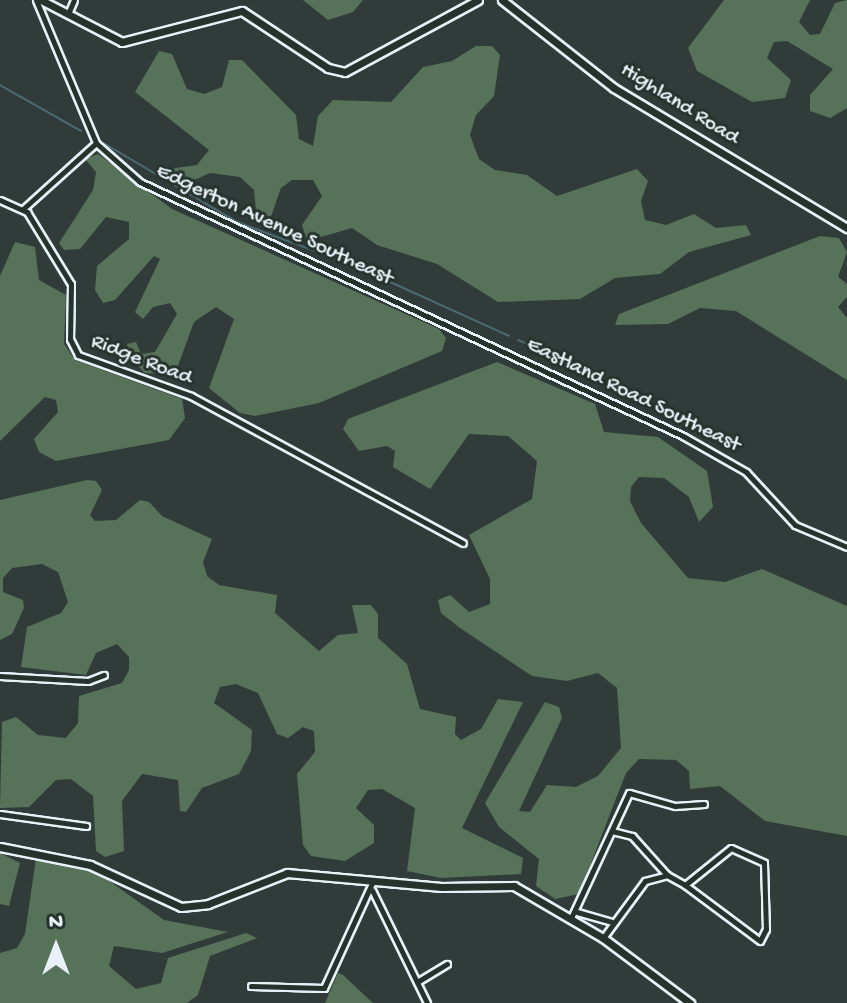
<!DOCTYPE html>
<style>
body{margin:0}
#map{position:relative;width:847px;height:1003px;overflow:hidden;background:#313c3a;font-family:"Gochi Hand",sans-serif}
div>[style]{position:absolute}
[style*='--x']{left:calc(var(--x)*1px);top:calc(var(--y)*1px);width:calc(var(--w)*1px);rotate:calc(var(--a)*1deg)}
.green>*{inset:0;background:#567258}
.stream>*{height:2px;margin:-1px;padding:0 1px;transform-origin:1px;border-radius:1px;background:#4b6b72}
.roads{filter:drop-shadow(2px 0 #e8f1f8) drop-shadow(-2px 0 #e8f1f8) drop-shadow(0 2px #e8f1f8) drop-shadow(0 -2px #e8f1f8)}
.minor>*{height:5px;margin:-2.5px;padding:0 2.5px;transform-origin:2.5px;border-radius:2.5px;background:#26332d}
.tertiary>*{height:7px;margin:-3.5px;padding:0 3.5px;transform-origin:3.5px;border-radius:3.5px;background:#26332d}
span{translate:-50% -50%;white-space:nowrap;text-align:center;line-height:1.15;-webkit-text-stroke:6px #26332d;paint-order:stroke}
.street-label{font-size:22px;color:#e8f1f8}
.north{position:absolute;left:16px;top:907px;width:80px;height:80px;-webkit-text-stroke:6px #26332d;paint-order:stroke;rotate:0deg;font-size:22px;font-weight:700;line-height:32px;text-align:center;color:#e8f1f8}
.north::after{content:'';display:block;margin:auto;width:28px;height:36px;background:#e8f1f8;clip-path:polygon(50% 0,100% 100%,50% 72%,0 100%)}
</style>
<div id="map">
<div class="green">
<i style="clip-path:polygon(303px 0,363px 0,353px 12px,328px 20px)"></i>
<i style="clip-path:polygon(724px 0,810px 0,799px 22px,810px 35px,820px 34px,835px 3px,847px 0,847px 108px,830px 118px,810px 111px,810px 95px,833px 69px,787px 41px,774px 42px,767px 58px,791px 80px,785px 98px,752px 102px,697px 71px,688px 48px)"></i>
<i style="clip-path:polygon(476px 46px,492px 46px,500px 55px,494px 96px,476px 115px,470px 135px,479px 159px,495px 170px,527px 175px,557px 196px,637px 169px,648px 181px,641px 201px,645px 220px,666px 225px,694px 214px,716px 228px,746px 225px,751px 235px,689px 252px,660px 274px,615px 278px,580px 299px,498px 302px,437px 264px,377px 245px,352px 228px,307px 241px,302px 225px,322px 196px,313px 180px,292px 180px,281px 188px,268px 225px,257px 221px,254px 190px,240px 177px,210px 173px,185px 184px,155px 171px,197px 165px,209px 150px,135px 92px,159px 51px,172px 54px,187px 89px,204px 94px,222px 87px,229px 60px,242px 60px,296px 115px,299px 139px,313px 146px,318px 116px,333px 100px,391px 102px,423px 67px,452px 61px)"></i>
<i style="clip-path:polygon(98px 154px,172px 209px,439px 329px,446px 338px,442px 351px,319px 403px,255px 416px,240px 413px,209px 388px,234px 319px,216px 307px,194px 322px,175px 374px,145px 373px,130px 358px,127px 344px,136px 342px,141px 354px,155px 352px,177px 314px,170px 303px,153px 307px,143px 319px,135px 312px,160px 259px,154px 256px,115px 300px,103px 303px,95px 290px,97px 266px,129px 239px,129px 222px,106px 217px,80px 249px,64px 250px,59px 243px,93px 190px,96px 172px,85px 159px)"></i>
<i style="clip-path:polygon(820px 236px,839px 238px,847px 252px,838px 277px,847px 284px,847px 297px,838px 307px,847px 318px,847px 380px,736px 311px,700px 308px,668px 324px,615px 325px,619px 314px)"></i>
<i style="clip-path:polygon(15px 242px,35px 247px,39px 280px,66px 295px,64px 344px,75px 360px,182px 399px,185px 418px,169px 440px,56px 461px,39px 452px,34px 439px,58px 412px,56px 400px,45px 397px,0 441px,0 276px)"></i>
<i style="clip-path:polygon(497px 362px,595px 404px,604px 432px,658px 437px,707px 471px,713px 507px,699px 522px,689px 497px,664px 478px,639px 477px,631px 487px,630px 501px,641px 523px,688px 578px,725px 582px,762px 569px,847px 606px,847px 836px,765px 821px,720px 786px,690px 789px,689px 771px,676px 760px,639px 759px,626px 773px,579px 894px,555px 899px,536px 886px,539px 859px,499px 827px,485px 803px,545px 702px,559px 707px,562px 718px,519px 811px,530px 812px,547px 785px,576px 787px,598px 776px,621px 748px,617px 688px,598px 673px,567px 681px,532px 676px,460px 628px,441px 613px,438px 600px,450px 595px,469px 612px,490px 604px,490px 579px,469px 535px,532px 499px,537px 461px,508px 436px,469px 434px,430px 489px,393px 467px,395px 451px,387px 446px,359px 451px,343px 429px,348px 419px)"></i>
<i style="clip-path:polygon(87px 480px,96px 481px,102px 490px,90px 515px,95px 521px,116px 520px,140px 500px,149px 502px,162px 516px,212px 539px,203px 562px,207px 576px,219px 585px,277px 595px,275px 613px,319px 651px,338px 635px,358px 633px,352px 605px,371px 605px,378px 614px,378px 638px,407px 664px,420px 709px,456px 717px,455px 734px,461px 740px,481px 729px,498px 699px,523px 702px,462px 828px,523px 858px,521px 874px,441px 878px,407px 871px,415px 808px,382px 789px,368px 790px,356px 808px,374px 825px,374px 843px,345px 861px,311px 856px,303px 845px,297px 774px,315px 752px,314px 731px,303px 727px,288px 738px,277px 734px,258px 693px,236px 684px,220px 687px,214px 703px,252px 730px,251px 751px,239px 774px,202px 788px,186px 812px,180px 811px,178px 780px,142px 774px,122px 801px,124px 851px,105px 857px,96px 851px,93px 796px,71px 779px,56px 780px,29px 807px,0 808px,2px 722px,16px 717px,38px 735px,66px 738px,78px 723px,79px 696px,122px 683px,129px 670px,129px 657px,117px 644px,96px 653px,86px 675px,21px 667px,27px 627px,61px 613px,68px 602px,58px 572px,42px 564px,12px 568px,3px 578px,3px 592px,23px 600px,24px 608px,12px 634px,0 640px,0 500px)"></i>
<i style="clip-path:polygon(0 853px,20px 863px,9px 906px,0 904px)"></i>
<i style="clip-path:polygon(36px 858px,98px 873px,164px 920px,228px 932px,162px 953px,114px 946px,109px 966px,136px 989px,161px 983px,168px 958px,246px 933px,257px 938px,210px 956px,198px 995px,187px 1003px,0 1003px,0 953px,17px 948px,25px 934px)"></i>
<i style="clip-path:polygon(338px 973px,343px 975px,373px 1003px,325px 1003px)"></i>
</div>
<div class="stream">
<i style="--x:0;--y:85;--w:93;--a:29.6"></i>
<i style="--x:105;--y:144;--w:153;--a:30.6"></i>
<i style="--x:237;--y:222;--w:126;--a:20.4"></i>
<i style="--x:355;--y:266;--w:169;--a:24.4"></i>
<i style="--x:518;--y:340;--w:21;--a:23"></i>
</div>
<div class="roads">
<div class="minor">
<i style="--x:36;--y:0;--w:155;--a:67.2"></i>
<i style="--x:96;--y:143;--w:59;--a:41.6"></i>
<i style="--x:140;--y:182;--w:599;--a:25.07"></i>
<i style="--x:683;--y:436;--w:73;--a:29.7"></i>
<i style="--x:746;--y:472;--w:72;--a:47.2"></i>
<i style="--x:795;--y:525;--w:56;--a:22.9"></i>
<i style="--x:68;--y:14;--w:15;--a:-67"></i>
<i style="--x:0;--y:200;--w:30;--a:24"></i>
<i style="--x:27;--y:212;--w:84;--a:58.6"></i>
<i style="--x:71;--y:284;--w:55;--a:91"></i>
<i style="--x:70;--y:339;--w:18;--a:63"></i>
<i style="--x:78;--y:355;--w:120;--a:19.9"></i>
<i style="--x:191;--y:396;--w:309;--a:28.4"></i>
<i style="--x:23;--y:209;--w:98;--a:-42.1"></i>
<i style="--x:0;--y:676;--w:88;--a:3.3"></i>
<i style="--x:88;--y:681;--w:17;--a:-21"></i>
<i style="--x:0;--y:814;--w:87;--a:7.9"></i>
<i style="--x:612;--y:831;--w:21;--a:14"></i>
<i style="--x:632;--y:836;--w:52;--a:48.1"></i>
<i style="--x:731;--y:848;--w:36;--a:24"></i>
<i style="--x:764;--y:863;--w:66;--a:88.3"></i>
<i style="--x:766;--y:929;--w:13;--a:117"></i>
<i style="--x:760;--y:941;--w:94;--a:-143.3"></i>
<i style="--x:685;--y:885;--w:59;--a:-38.8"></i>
<i style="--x:372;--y:890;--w:126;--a:64"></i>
<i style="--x:577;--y:912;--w:36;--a:16"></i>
<i style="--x:571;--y:918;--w:138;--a:-65.1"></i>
<i style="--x:629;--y:793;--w:48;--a:15.8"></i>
<i style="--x:675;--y:806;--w:29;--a:-4"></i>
<i style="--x:603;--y:938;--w:71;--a:-53.6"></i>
<i style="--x:645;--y:881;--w:23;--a:-15"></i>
<i style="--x:667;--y:875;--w:21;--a:29"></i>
<i style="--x:417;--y:982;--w:35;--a:-31"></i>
<i style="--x:251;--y:986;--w:73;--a:1.6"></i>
<i style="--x:324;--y:988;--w:118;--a:-65.4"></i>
</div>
<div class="tertiary">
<i style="--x:41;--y:0;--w:91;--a:27.4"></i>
<i style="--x:122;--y:42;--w:124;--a:-14.5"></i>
<i style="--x:242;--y:11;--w:103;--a:33.5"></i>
<i style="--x:328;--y:68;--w:17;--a:13"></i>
<i style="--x:345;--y:72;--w:151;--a:-28.4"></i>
<i style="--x:502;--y:0;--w:142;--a:38.2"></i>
<i style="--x:614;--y:88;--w:272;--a:31"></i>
<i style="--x:0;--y:847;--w:92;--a:11.3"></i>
<i style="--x:90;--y:865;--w:100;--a:24.8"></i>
<i style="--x:181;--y:907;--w:27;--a:-6"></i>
<i style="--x:208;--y:904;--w:85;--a:-21.4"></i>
<i style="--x:287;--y:873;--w:155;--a:5.2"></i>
<i style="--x:441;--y:887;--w:73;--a:-0.8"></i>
<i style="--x:514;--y:886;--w:103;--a:30.3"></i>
<i style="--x:603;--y:938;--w:109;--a:36.8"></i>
</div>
</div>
<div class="street-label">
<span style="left:679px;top:105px;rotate:32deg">Highland Road</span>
<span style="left:274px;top:226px;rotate:25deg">Edgerton Avenue Southeast</span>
<span style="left:141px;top:361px;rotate:21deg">Ridge Road</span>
<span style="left:633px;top:396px;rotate:26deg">Eastland Road Southeast</span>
</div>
<div class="north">N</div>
</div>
